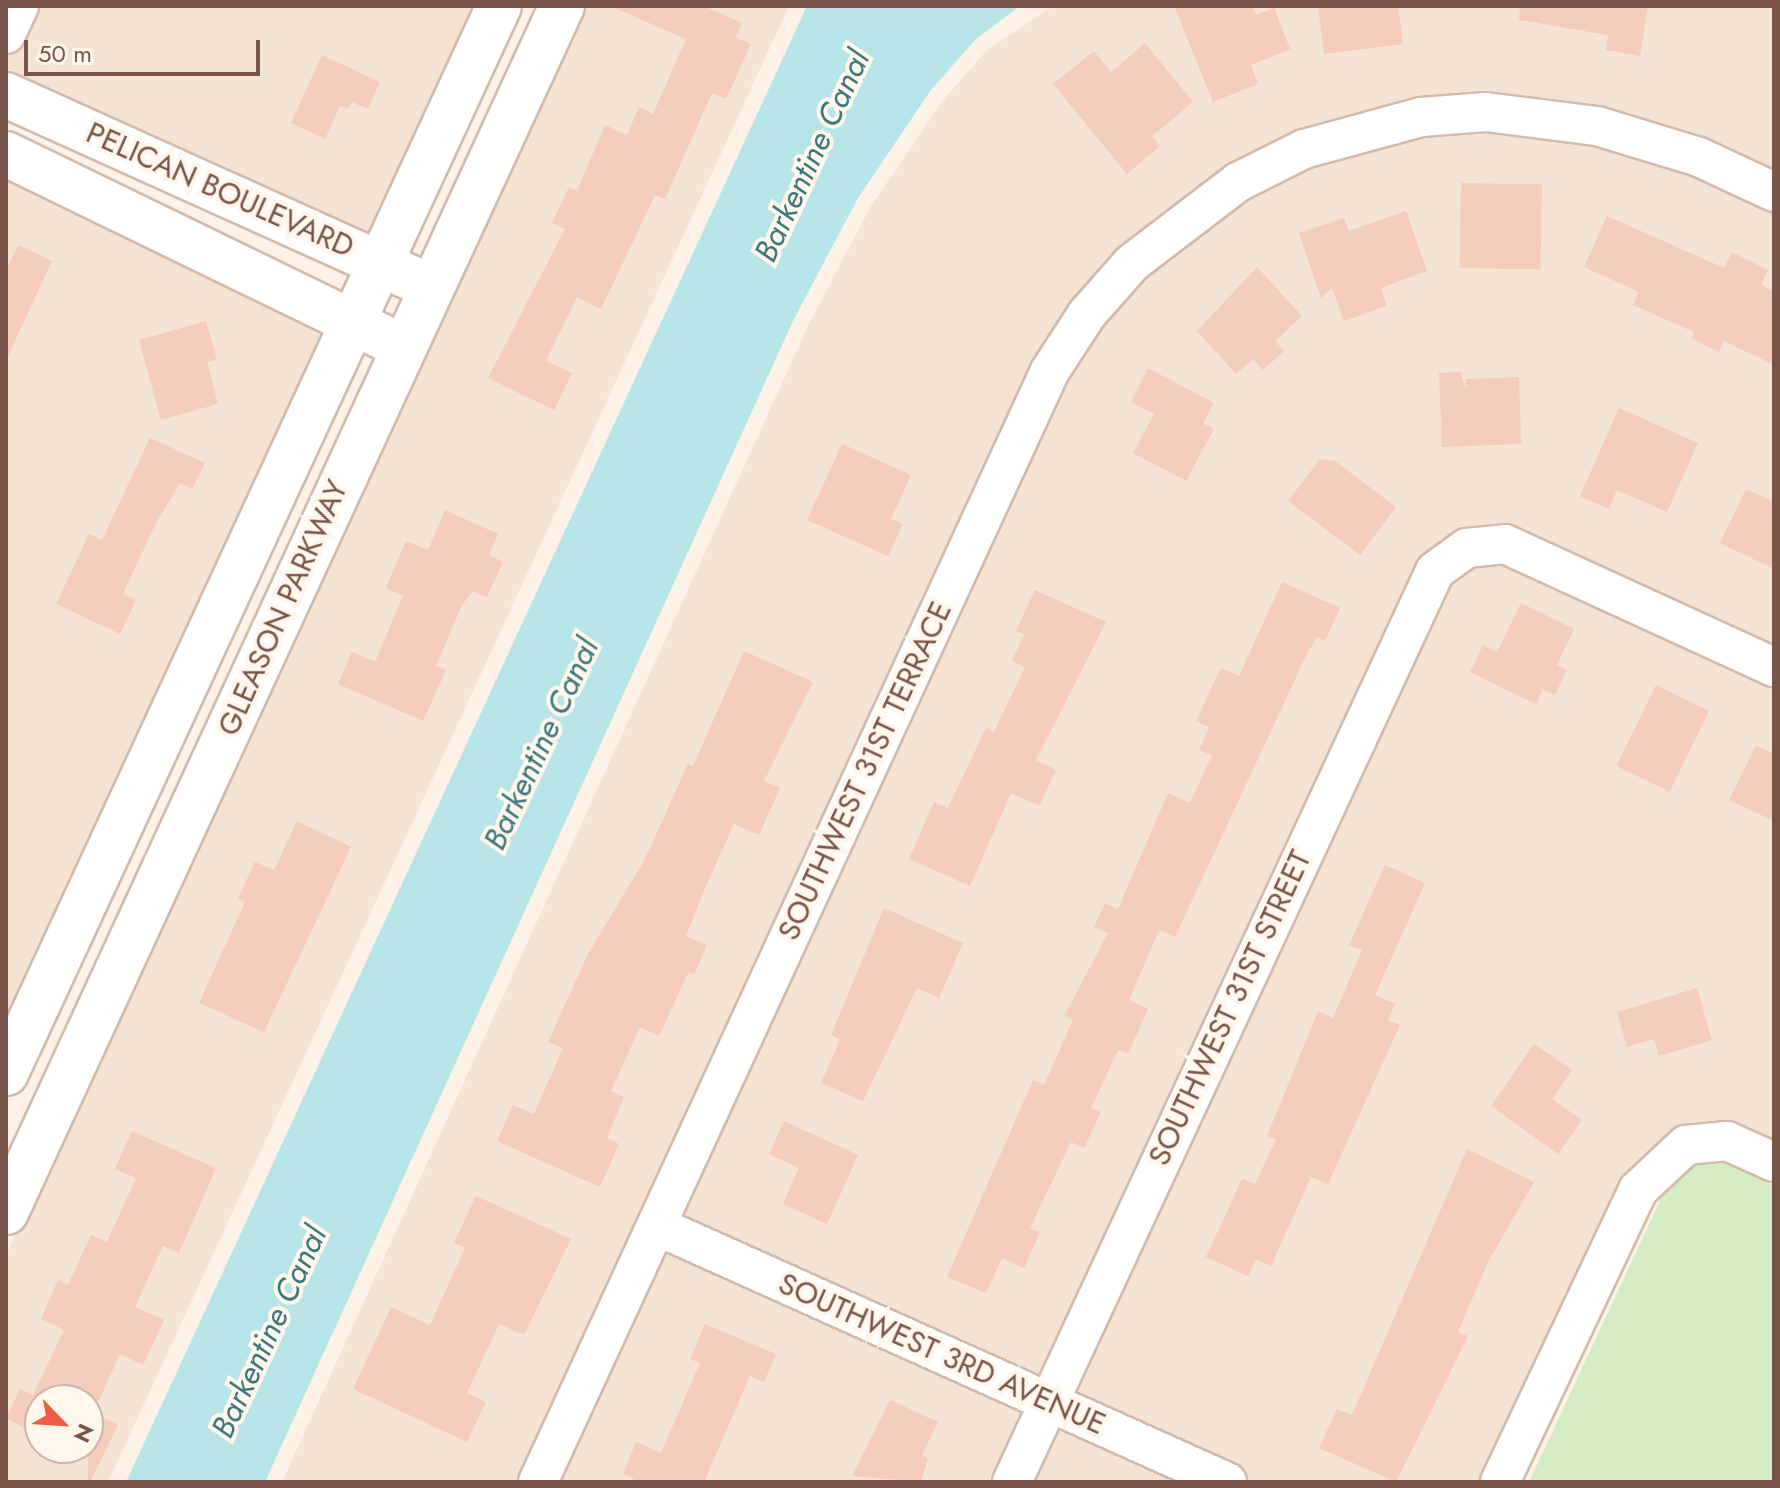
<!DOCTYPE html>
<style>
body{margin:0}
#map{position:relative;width:1780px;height:1488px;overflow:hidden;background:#fdf2e5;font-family:Jost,sans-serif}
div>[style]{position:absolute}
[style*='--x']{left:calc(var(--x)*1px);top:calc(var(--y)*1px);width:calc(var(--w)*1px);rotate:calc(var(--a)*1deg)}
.residential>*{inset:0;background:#f5e3d3}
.green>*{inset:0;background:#d6ecc2}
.water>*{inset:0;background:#b8e5e8}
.building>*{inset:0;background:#f4cdbb;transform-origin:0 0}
.roads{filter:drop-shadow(2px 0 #d2baac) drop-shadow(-2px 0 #d2baac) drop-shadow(0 2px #d2baac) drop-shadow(0 -2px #d2baac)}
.minor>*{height:38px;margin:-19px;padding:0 19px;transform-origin:19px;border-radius:19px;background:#fff}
.tertiary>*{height:44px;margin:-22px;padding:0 22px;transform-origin:22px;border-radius:22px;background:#fff}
.secondary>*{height:44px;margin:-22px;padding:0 22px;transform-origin:22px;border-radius:22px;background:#fff}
span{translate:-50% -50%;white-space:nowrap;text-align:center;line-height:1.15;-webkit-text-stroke:8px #fff6ec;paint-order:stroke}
.street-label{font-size:30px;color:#785548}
.water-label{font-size:32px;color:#3b787e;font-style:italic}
.frame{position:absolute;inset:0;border:8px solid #785548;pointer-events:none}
.north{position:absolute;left:24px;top:1384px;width:80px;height:80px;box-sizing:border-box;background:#fff6ec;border:2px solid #c9b6aa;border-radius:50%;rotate:115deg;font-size:22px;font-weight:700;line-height:32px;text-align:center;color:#785548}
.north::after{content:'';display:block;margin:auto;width:28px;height:36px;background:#ed5c44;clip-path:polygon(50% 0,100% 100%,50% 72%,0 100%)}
.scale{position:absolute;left:24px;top:40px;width:236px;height:36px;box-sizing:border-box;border:4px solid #785548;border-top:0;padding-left:10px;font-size:24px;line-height:28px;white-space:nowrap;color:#785548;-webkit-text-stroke:6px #fff6ec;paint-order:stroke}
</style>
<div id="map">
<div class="residential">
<i style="clip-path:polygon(6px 6px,478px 6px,370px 239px,6px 77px)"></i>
<i style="clip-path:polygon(evenodd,582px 6px,789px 6px,108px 1482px,6px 1482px,6px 1255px,582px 6px,40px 1400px,88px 1400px,88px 1448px,40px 1448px,40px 1400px)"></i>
<i style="clip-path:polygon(1053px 6px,1774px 6px,1774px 1170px,1683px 1131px,1505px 1482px,282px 1482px,808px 326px,871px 206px,944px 99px,987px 50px)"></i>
<i style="clip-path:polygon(6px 171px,331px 327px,6px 1030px)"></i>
</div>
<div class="green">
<i style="clip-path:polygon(1686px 1145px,1774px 1186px,1774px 1482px,1529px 1482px)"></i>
</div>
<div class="water">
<i style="clip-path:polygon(807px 6px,1020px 6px,976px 39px,931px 90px,858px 198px,794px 319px,265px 1482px,126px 1482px)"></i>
</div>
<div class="building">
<i style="clip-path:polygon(610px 6px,704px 6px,742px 23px,736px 38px,751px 44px,726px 99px,712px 93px,665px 199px,655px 195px,601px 309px,577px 297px,546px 361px,572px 373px,554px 410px,488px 378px,565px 229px,552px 223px,569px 187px,577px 191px,605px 125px,627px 135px,639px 107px,653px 114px,686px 39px)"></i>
<i style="clip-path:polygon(1174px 6px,1252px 6px,1256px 15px,1274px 8px,1290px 49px,1251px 65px,1258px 84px,1213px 102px)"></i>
<i style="clip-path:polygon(1318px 6px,1398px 6px,1403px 44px,1324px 54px)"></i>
<i style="clip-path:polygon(1520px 6px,1648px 6px,1640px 56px,1606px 50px,1608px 35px,1519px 20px)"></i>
<i style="clip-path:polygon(1145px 43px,1193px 102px,1152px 136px,1160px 146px,1127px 174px,1053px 84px,1094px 51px,1111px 72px)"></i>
<i style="clip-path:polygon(322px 55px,380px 82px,368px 109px,352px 102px,348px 109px,340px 106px,325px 139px,291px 123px)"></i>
<i style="left:1461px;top:183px;width:81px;height:85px;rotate:1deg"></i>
<i style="clip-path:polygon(1406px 211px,1427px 271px,1381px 288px,1387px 306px,1344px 321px,1332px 288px,1321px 298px,1299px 233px,1344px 218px,1349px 231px)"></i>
<i style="clip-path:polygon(1607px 216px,1724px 268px,1732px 252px,1768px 270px,1761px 285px,1774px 291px,1774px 365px,1724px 341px,1719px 352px,1691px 338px,1694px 332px,1633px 305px,1639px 292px,1584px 267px)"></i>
<i style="clip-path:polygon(18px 245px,52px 261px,6px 360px,6px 271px)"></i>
<i style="clip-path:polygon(1257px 267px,1302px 316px,1275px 341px,1284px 351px,1263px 370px,1253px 359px,1236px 374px,1197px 331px)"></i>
<i style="clip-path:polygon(206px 321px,217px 360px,207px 362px,218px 404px,161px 420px,139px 340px)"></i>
<i style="clip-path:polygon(1148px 368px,1214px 403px,1203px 423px,1214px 429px,1186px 481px,1133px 453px,1154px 414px,1131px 402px)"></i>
<i style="clip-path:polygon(1460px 372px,1466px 389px,1466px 379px,1519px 377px,1521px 444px,1442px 447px,1439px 373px)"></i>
<i style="clip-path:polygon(1619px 408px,1698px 443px,1667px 512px,1617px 490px,1609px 509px,1580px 496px)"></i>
<i style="clip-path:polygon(150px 438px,205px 463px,192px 489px,180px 483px,155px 525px,123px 594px,136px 600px,120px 634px,56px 604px,89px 534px,102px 540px)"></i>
<i style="clip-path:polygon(842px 444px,911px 475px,891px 519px,903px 524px,888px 556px,807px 520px)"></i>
<i style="clip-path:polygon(1320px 459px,1335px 461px,1396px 507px,1360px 555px,1288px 501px)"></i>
<i style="clip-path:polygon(1746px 489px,1774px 502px,1774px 569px,1720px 543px)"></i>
<i style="clip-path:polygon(445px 510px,498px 534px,489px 555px,503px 562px,487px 597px,473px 591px,462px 605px,436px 666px,446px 670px,423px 721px,338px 684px,352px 652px,375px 662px,403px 596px,386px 588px,406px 541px,428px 550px)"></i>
<i style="clip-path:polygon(1282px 582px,1340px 608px,1325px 641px,1317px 637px,1305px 658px,1175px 937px,1159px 930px,1129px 1000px,1148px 1009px,1128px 1054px,1118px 1050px,1091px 1108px,1101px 1112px,1084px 1148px,1071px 1142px,1030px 1228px,1040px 1232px,1024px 1268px,1002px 1258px,986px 1293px,947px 1277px,1033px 1080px,1044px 1085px,1073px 1020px,1064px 1016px,1108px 933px,1094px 927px,1105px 903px,1118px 909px,1168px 793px,1190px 803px,1212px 755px,1199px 750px,1209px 727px,1196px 721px,1221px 668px,1239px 676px)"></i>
<i style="clip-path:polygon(1035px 590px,1106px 622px,1036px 760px,1056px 770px,1039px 806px,1011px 793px,970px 886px,909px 859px,934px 802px,948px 808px,986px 728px,994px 732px,1025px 667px,1012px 661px,1024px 634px,1016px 631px)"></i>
<i style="clip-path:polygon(1521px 603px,1574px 629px,1557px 665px,1567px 670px,1555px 695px,1543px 689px,1536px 704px,1470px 672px,1483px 645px,1497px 652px)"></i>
<i style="clip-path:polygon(744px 651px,813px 682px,764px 781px,780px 788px,759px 835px,734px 824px,706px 886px,686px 936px,707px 945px,694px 975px,688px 973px,659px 1036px,640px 1027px,611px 1091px,624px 1097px,607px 1138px,619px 1144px,600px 1187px,497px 1141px,513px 1105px,534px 1114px,563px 1048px,548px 1042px,588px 954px,645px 859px,688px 764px,693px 766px)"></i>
<i style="left:1656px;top:685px;width:59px;height:90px;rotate:26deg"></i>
<i style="clip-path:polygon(1756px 745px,1774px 754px,1774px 821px,1729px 800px)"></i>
<i style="clip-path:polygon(297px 821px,351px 847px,264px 1032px,199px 1003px,245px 902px,238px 898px,255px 862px,274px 870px)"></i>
<i style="clip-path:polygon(1385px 865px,1425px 883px,1375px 995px,1395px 1004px,1388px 1020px,1400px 1025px,1328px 1184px,1311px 1177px,1271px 1266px,1256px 1259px,1248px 1276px,1206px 1257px,1242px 1179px,1255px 1184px,1276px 1140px,1267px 1136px,1318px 1011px,1333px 1018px,1362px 950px,1349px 945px)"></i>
<i style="clip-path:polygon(884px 908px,963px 943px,939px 998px,917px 988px,863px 1101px,821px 1083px,840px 1040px,831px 1035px)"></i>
<i style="clip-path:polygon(1697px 988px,1712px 1040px,1659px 1056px,1654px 1039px,1627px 1047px,1617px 1012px)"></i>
<i style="clip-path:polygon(1534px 1044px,1572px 1070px,1552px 1099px,1582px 1120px,1558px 1154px,1491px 1106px)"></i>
<i style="clip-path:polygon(784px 1121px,858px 1155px,827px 1224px,783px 1204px,799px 1168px,769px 1154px)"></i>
<i style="clip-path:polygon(132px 1131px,216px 1168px,179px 1253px,163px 1246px,135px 1307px,164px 1320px,143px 1365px,120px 1354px,99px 1400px,40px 1400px,40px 1437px,6px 1418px,20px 1389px,33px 1395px,64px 1330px,41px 1319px,58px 1280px,68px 1285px,91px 1235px,107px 1242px,136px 1178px,115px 1169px)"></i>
<i style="clip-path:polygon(1467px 1149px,1534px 1182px,1488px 1262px,1458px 1332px,1468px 1336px,1396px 1482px,1319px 1448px,1337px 1409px,1352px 1415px)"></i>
<i style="clip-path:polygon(476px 1196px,571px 1239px,524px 1335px,499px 1324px,467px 1393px,486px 1402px,467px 1442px,353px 1389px,391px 1307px,430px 1325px,465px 1248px,454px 1243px)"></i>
<i style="clip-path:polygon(705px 1324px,776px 1354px,764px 1382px,750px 1376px,704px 1482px,639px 1482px,623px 1474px,636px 1442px,661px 1453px,700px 1363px,690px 1359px)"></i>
<i style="clip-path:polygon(890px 1400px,938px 1422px,922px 1455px,928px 1458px,921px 1482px,852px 1476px)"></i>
<i style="clip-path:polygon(88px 1410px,118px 1425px,90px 1482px,88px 1482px)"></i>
</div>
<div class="roads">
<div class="minor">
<i style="--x:6;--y:34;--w:31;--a:-65"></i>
<i style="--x:657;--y:1226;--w:625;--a:24.19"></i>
<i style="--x:538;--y:1482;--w:1223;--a:-65.26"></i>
<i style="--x:1050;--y:371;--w:68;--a:-57"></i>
<i style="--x:1087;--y:314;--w:68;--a:-48.6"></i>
<i style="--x:1132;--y:263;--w:133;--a:-37.4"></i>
<i style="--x:1238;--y:182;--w:74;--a:-26.6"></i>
<i style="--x:1304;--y:149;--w:121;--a:-15.3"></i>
<i style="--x:1421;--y:117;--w:65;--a:-4.4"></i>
<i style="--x:1486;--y:112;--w:112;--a:7.2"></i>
<i style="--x:1597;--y:126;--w:107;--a:16.9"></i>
<i style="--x:1699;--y:157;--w:83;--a:25"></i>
<i style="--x:1012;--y:1482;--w:1004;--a:-65.09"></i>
<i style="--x:1435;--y:571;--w:39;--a:-36"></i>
<i style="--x:1467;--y:548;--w:38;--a:-6"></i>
<i style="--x:1505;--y:544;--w:296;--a:24.6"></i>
<i style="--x:1500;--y:1482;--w:323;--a:-64.7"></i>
<i style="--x:1638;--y:1190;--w:66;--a:-43.2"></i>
<i style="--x:1686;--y:1145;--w:41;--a:-5.6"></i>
<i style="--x:1727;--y:1141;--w:51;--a:24.1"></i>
</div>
<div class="tertiary">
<i style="--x:6;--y:95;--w:467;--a:24.3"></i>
<i style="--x:6;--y:154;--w:440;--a:25.9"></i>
</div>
<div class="secondary">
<i style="--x:6;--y:1073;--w:1175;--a:-65.2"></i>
<i style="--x:6;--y:1212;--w:1328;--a:-65.25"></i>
</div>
</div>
<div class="street-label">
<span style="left:220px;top:190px;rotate:24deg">PELICAN BOULEVARD</span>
<span style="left:283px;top:608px;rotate:-66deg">GLEASON PARKWAY</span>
<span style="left:865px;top:771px;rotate:-65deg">SOUTHWEST 31ST TERRACE</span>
<span style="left:1230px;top:1008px;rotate:-65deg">SOUTHWEST 31ST STREET</span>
<span style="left:942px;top:1354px;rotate:24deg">SOUTHWEST 3RD AVENUE</span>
</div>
<div class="water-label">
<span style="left:812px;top:156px;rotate:-65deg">Barkentine Canal</span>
<span style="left:541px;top:744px;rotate:-65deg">Barkentine Canal</span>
<span style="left:269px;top:1332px;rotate:-65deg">Barkentine Canal</span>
</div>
<div class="frame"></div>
<div class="north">N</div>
<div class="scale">50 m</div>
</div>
